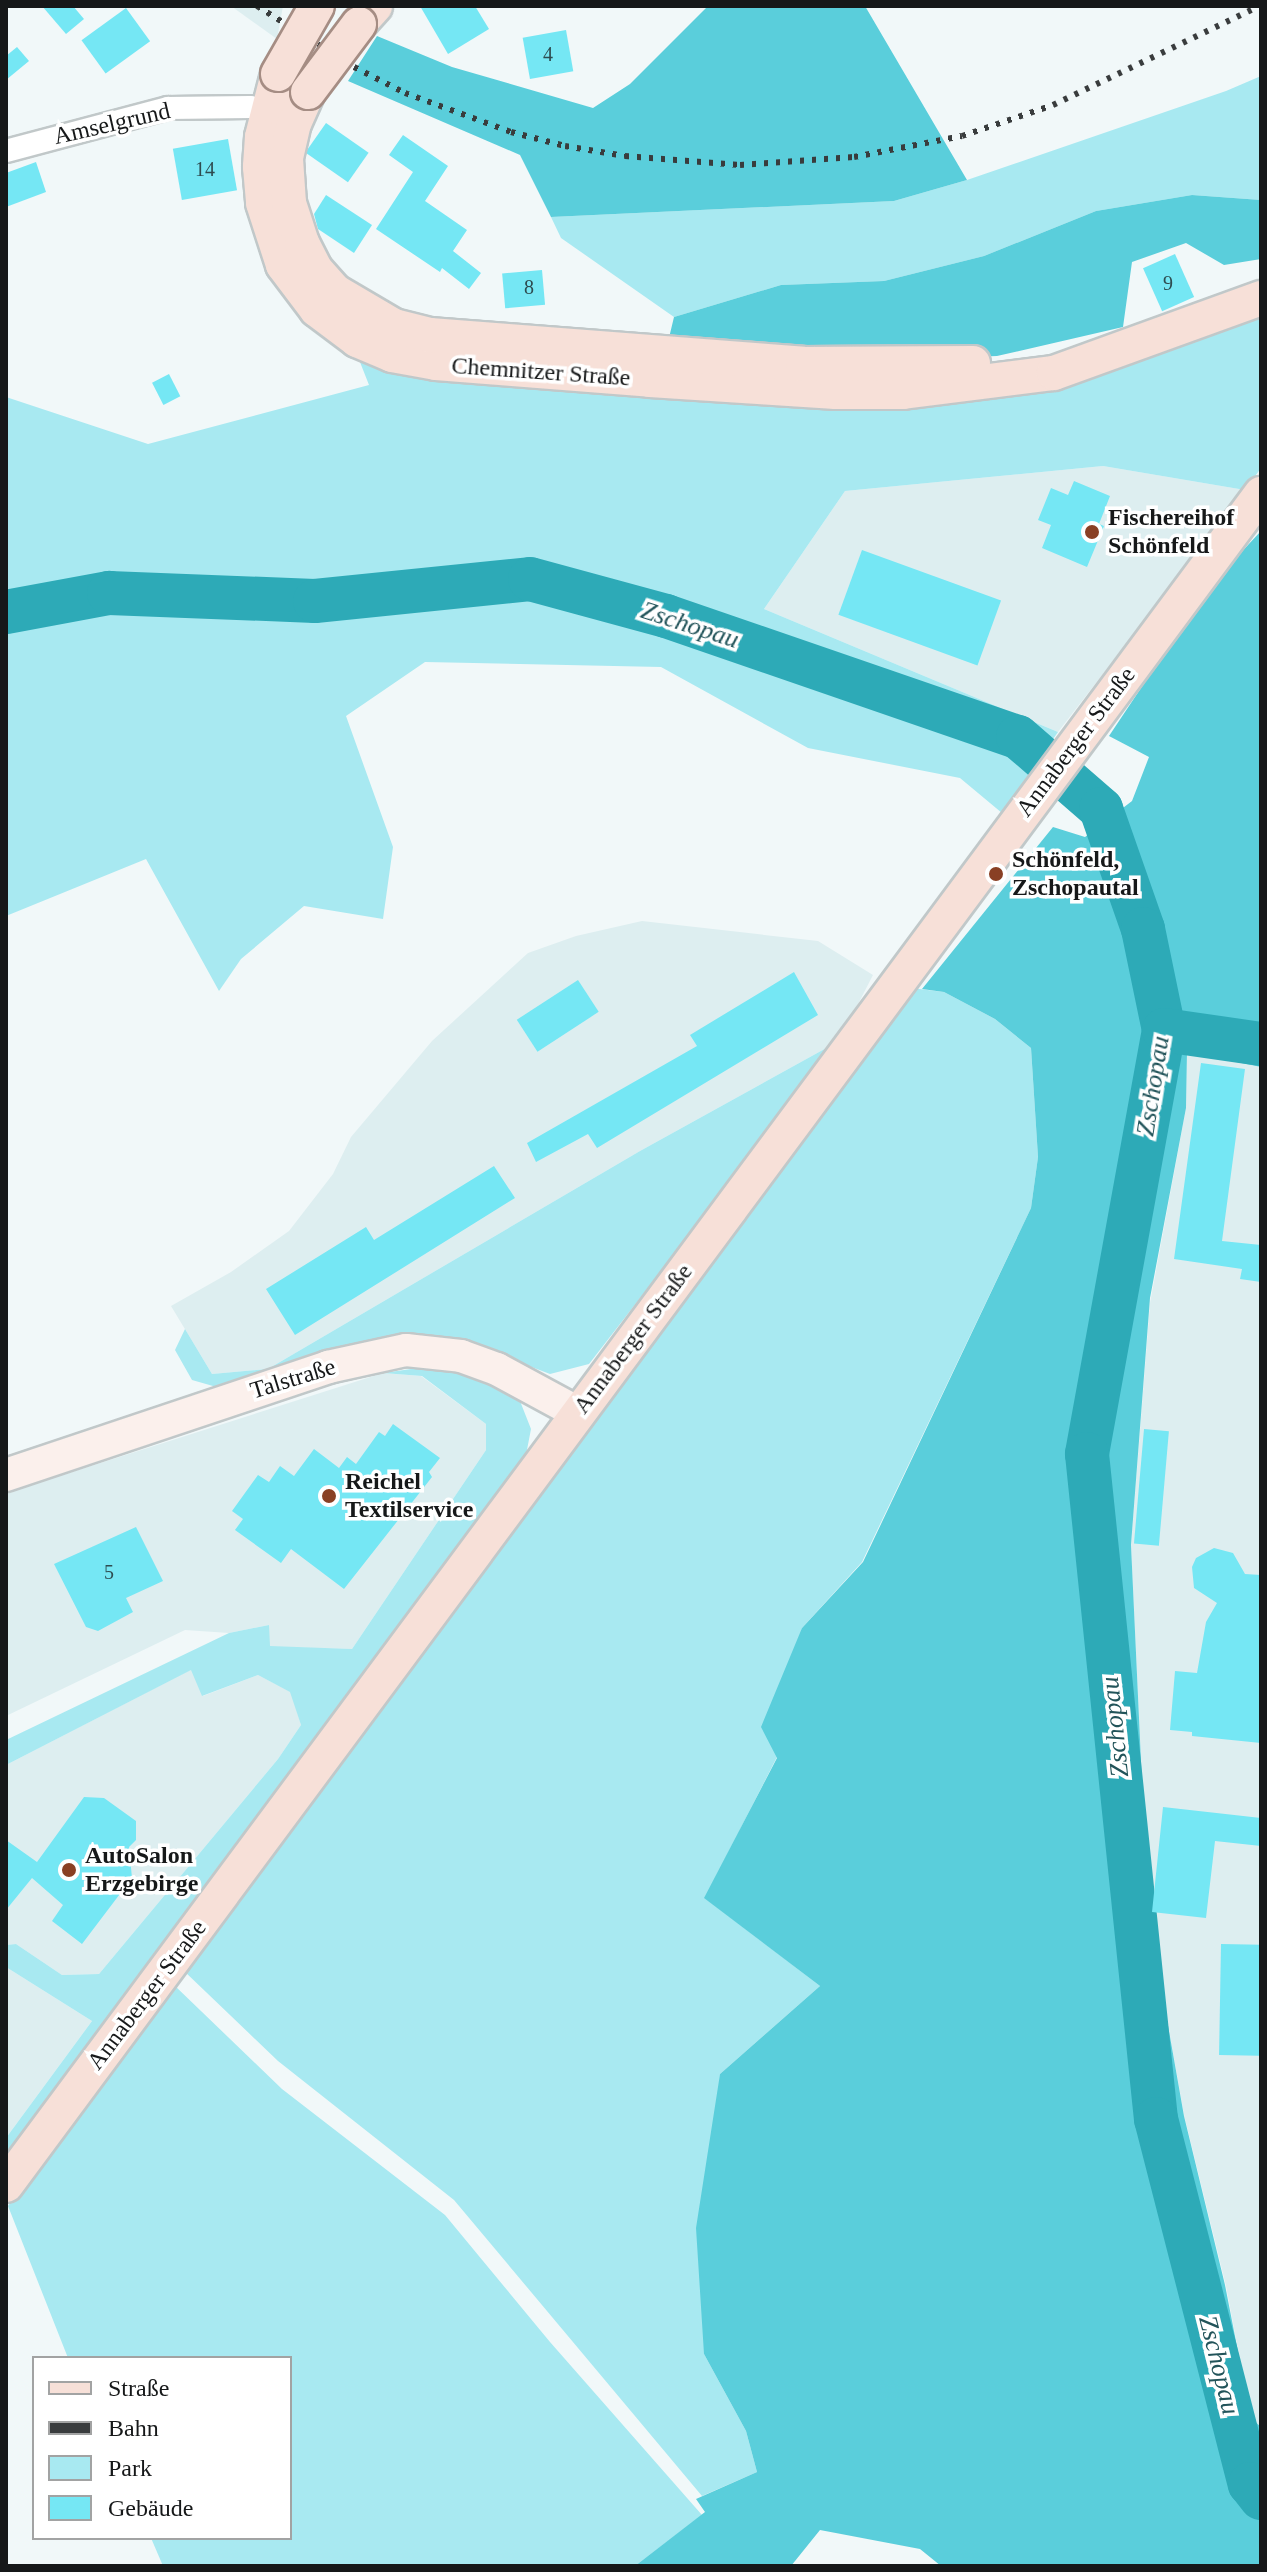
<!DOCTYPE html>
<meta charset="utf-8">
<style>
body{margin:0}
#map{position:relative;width:1267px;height:2572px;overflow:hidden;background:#f1f8f9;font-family:Georgia,serif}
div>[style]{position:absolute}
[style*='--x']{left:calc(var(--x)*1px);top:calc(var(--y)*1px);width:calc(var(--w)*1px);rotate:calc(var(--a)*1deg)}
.built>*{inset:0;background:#ddeef0}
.green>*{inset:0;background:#a8e9f1}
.forest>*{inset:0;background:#5acedb}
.river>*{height:44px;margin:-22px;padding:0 22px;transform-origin:22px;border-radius:22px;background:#2daab7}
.building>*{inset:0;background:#75e7f4;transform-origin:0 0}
.roads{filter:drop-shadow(2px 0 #c1c8c9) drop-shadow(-2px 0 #c1c8c9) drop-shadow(0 2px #c1c8c9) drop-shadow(0 -2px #c1c8c9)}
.minor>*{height:22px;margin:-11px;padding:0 11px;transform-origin:11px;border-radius:11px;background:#fff}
.secondary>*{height:32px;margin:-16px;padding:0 16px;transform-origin:16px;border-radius:16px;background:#fbf0ec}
.primary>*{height:34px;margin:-17px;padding:0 17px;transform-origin:17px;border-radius:17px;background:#f7e0d8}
.rail>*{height:6px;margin-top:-3px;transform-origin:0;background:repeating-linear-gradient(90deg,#393c3d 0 4px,transparent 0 12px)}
.bridges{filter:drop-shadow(2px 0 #a58d84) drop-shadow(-2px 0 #a58d84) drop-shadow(0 2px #a58d84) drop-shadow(0 -2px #a58d84)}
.primary-bridge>*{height:34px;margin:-17px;padding:0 17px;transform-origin:17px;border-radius:17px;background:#f7e0d8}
.dots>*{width:22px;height:22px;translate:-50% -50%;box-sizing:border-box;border:4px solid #fff;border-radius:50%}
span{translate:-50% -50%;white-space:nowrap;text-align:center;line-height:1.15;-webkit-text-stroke:7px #fff;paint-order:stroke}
.number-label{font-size:20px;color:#2e4c50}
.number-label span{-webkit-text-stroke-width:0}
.street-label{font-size:24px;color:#161819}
.poi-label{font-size:24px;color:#161819;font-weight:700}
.left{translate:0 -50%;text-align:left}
.water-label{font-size:26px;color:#22545a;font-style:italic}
.frame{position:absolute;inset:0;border:8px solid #161819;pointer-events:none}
.legend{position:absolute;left:32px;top:2356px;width:260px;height:184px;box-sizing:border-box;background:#fff;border:2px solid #a2a3a3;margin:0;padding:10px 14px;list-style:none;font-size:24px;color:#161819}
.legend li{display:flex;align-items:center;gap:16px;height:40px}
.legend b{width:40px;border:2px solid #a2a3a3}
</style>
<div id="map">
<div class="built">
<i style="clip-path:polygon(231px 6px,283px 6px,277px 39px)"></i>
<i style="clip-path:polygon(1103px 466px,1245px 490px,1058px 732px,764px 609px,845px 491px)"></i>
<i style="clip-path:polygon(642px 921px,818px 941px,873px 975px,839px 1041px,640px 1151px,268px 1369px,212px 1374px,171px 1306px,231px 1272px,289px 1231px,333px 1174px,351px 1137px,432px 1041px,528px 953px,576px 936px)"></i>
<i style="clip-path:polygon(1187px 1052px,1261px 1067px,1261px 2427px,1251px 2419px,1226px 2286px,1184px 2115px,1148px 1912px,1131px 1545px,1150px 1303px,1186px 1108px)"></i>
<i style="clip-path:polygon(383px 1373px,421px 1376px,486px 1424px,486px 1450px,352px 1649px,269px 1647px,269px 1625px,229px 1633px,185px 1630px,6px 1716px,6px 1493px)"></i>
<i style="clip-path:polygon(192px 1669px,203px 1696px,258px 1675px,291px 1692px,301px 1725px,278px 1759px,99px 1974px,62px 1975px,16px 1944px,6px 1945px,6px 1765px)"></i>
<i style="clip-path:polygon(6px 1967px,92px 2021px,6px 2138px)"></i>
</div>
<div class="green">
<i style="clip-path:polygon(1261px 76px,1261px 200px,1192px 195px,1096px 211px,984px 256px,884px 281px,781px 285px,674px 317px,561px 238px,551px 217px,894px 201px,967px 180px,1226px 91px)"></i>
<i style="clip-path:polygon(1261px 317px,1261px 468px,1245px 490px,1103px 466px,845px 491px,764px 609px,1058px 732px,1002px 813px,960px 778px,808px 748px,661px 667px,425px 662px,346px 716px,393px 847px,383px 919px,304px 906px,241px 959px,219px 991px,146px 859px,6px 916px,6px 397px,148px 444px,369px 385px,358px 357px,378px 368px,424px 380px,882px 410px,1041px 384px,1244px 319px)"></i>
<i style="clip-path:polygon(911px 988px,944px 992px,995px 1019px,1031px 1048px,1038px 1157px,1031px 1208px,862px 1562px,802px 1628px,777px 1757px,705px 1898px,820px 1986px,720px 2074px,704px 2354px,746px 2431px,757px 2472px,702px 2496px,454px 2200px,278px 2061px,183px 1970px)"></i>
<i style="clip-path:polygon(839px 1041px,589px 1364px,550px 1374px,484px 1349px,227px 1390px,192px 1380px,175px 1350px,185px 1329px,212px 1374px,268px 1369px,640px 1151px)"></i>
<i style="clip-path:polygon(425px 1367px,469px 1371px,520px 1401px,531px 1429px,526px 1455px,6px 2159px,6px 2138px,92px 2021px,6px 1967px,6px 1945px,16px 1944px,62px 1975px,99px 1974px,278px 1759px,301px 1725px,290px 1692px,258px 1675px,202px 1696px,191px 1670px,6px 1765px,6px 1740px,229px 1633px,269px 1625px,270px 1646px,352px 1649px,486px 1450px,486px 1424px,422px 1376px,383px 1373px)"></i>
<i style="clip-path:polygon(174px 1985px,282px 2089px,445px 2215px,550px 2342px,702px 2515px,635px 2566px,163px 2566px,151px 2538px,290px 2538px,290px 2358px,68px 2358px,8px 2206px)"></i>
</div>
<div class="forest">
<i style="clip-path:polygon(708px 6px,865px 6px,967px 180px,894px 201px,551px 217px,520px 155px,348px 81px,377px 36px,452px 67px,593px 108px,630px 84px)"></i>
<i style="clip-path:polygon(1192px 195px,1261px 200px,1261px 259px,1224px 265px,1186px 243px,1132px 262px,1123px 327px,997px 356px,891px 360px,668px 342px,674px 317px,781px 285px,884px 281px,984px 256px,1096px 211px)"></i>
<i style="clip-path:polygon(1261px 531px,1261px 1067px,1187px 1052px,1186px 1108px,1150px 1298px,1131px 1545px,1148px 1912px,1184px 2116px,1225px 2285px,1251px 2418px,1261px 2427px,1261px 2566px,941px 2566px,920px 2549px,820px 2530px,791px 2566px,635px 2566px,705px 2512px,696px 2499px,757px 2472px,746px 2431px,704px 2354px,696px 2228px,720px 2074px,820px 1986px,704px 1898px,777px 1758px,761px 1727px,802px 1628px,863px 1562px,1031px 1208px,1038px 1157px,1031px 1048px,995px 1019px,944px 992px,922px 989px,1053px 827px,1085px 837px,1132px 801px,1149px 757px,1109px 736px,1207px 589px)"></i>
</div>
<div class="river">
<i style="--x:6;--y:612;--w:105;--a:-10.5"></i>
<i style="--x:109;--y:593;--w:206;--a:2.2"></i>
<i style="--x:315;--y:601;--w:216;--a:-5.8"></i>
<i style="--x:530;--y:579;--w:141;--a:15.2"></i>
<i style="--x:666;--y:616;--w:372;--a:19"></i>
<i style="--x:1018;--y:737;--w:110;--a:40.9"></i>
<i style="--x:1101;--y:809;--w:127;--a:70.7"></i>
<i style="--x:1143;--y:929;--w:103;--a:78.3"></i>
<i style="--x:1164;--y:1030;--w:431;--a:100.3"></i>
<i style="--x:1087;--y:1454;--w:669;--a:84.08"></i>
<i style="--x:1156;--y:2119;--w:377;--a:75.6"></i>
<i style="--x:1250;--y:2484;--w:18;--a:52"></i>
<i style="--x:1164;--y:1030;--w:98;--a:8.2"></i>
</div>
<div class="building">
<i style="clip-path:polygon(42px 6px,73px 6px,84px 19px,66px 34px)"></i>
<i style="clip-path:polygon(420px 6px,475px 6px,489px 29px,448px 54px)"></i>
<i style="left:126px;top:8px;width:41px;height:55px;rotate:54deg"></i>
<i style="left:566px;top:30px;width:42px;height:44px;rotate:80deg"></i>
<i style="clip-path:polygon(17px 47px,29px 61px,6px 80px,6px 56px)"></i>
<i style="left:326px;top:123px;width:52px;height:36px;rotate:35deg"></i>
<i style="clip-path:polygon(403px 135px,448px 166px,425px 201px,467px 230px,453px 251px,481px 273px,469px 289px,442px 268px,440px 272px,376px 229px,413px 172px,389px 155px)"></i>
<i style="left:228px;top:139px;width:52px;height:56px;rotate:80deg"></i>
<i style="clip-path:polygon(36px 162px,46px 192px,6px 207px,6px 173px)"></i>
<i style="clip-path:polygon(326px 195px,372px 225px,354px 253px,318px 229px,314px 214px)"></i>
<i style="left:1175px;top:254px;width:47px;height:35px;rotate:66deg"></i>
<i style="left:542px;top:270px;width:35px;height:40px;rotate:85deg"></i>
<i style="left:169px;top:374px;width:25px;height:19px;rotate:63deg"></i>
<i style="clip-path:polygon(1074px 481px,1110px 496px,1099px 524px,1104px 526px,1087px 567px,1042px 548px,1051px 525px,1038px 520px,1051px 488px,1068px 495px)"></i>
<i style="left:862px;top:550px;width:148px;height:69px;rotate:20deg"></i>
<i style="clip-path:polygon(794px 972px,818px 1015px,597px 1148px,588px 1134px,536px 1162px,527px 1143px,697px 1046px,690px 1035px)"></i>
<i style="left:578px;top:980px;width:38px;height:73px;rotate:57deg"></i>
<i style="clip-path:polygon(1201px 1063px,1245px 1069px,1222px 1241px,1261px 1245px,1261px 1282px,1240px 1279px,1242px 1269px,1174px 1259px)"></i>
<i style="clip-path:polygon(494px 1166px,515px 1198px,295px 1335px,266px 1289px,366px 1227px,374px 1240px)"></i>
<i style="clip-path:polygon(393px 1424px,440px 1458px,429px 1472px,432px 1477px,344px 1589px,291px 1549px,281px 1563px,235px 1530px,243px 1519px,232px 1511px,258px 1475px,269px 1482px,280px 1466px,294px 1476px,314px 1449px,339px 1468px,347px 1457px,356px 1464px,379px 1432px,385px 1436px)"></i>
<i style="left:1144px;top:1429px;width:25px;height:115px;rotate:5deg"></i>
<i style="clip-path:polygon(136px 1527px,163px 1581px,126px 1598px,133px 1612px,98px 1631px,86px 1627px,54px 1564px)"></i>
<i style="clip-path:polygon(1214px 1548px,1233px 1553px,1245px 1574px,1261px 1575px,1261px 1743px,1192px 1736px,1192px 1732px,1170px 1730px,1175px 1671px,1197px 1673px,1206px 1622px,1217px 1603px,1194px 1588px,1192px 1567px,1196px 1558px)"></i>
<i style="clip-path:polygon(84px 1797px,104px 1798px,136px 1821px,136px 1840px,129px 1847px,132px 1878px,82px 1944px,52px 1921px,63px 1905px,32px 1878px,6px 1910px,6px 1840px,37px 1862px)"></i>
<i style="clip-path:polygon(1163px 1807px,1261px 1818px,1261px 1846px,1215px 1841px,1206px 1918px,1152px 1912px)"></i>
<i style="left:1221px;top:1944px;width:40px;height:111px;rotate:1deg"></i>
</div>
<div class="roads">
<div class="minor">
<i style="--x:6;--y:151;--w:168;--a:-14.9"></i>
<i style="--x:168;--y:108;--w:82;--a:-0.7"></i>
<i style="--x:250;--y:107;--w:17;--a:13"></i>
</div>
<div class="secondary">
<i style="--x:6;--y:1475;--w:340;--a:-18.5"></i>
<i style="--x:328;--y:1367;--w:80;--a:-12.3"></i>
<i style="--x:406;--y:1350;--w:55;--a:6.2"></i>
<i style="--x:461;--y:1356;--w:38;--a:20"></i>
<i style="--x:497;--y:1369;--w:92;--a:28.5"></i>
</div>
<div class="primary">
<i style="--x:359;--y:24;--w:24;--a:-48"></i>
<i style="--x:278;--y:74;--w:65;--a:104.3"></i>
<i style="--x:262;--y:137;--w:30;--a:94"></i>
<i style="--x:260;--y:167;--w:36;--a:85"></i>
<i style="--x:263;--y:203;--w:65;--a:72.1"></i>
<i style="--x:283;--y:265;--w:56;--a:52.9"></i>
<i style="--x:317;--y:310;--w:50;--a:36.9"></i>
<i style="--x:357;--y:340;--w:38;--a:23"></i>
<i style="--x:392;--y:355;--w:45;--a:10.3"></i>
<i style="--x:436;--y:363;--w:215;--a:4.5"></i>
<i style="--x:650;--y:380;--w:186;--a:3.7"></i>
<i style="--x:836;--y:392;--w:67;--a:0"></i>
<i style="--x:903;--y:392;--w:152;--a:-7.2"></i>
<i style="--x:1054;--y:373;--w:220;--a:-19.9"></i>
<i style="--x:308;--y:92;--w:34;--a:114"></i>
<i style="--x:294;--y:123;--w:37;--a:103"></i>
<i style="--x:286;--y:159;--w:44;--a:86.1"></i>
<i style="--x:289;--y:203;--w:42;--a:72"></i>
<i style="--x:302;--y:243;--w:29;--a:63"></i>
<i style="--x:315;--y:269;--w:31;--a:48"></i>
<i style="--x:336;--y:292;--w:67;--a:30.4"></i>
<i style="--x:394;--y:326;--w:37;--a:14"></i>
<i style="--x:430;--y:335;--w:374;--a:4.4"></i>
<i style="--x:803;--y:364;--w:170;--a:-0.3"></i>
<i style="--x:6;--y:2185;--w:2106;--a:-53.42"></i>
</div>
</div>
<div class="rail">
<i style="--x:257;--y:6;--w:115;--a:32.2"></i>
<i style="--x:354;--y:67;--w:57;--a:27"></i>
<i style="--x:405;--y:93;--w:113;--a:20.2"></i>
<i style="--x:511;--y:132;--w:56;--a:14.5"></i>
<i style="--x:565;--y:146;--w:61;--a:9.5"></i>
<i style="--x:625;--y:156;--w:115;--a:4.5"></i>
<i style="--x:740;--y:165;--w:114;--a:-4"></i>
<i style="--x:854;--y:157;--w:110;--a:-11"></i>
<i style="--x:962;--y:136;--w:96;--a:-18.8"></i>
<i style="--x:1053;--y:105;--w:229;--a:-25.6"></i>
</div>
<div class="bridges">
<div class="primary-bridge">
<i style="--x:278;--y:74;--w:78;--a:-60.2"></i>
<i style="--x:308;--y:92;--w:85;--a:-53.1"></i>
</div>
</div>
<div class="dots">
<i style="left:1092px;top:532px;background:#894024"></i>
<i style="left:996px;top:874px;background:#894024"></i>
<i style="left:329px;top:1496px;background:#894024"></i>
<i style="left:69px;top:1870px;background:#894024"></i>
</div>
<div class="number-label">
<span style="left:548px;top:54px">4</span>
<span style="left:205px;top:169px">14</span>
<span style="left:1168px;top:283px">9</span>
<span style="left:529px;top:287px">8</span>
<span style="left:109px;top:1572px">5</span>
</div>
<div class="street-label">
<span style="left:112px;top:124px;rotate:-13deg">Amselgrund</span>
<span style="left:541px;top:372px;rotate:4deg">Chemnitzer Straße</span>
<span style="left:1076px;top:742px;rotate:-53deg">Annaberger Straße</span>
<span style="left:633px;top:1339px;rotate:-53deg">Annaberger Straße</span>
<span style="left:293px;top:1379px;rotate:-17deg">Talstraße</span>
<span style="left:147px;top:1995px;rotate:-53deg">Annaberger Straße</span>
</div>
<div class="poi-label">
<span class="left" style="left:1108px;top:532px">Fischereihof<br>Schönfeld</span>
<span class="left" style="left:1012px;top:874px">Schönfeld,<br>Zschopautal</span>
<span class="left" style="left:345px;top:1496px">Reichel<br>Textilservice</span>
<span class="left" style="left:85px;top:1870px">AutoSalon<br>Erzgebirge</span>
</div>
<div class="water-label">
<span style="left:690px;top:625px;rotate:18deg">Zschopau</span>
<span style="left:1153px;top:1086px;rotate:-81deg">Zschopau</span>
<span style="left:1115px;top:1727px;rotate:-96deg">Zschopau</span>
<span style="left:1219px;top:2365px;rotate:76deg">Zschopau</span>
</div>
<div class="frame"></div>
<ul class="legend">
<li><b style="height:10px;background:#f7e0d8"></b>Straße</li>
<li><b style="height:10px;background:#393c3d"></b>Bahn</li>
<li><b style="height:22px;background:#a8e9f1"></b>Park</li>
<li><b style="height:22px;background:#75e7f4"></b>Gebäude</li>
</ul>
</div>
